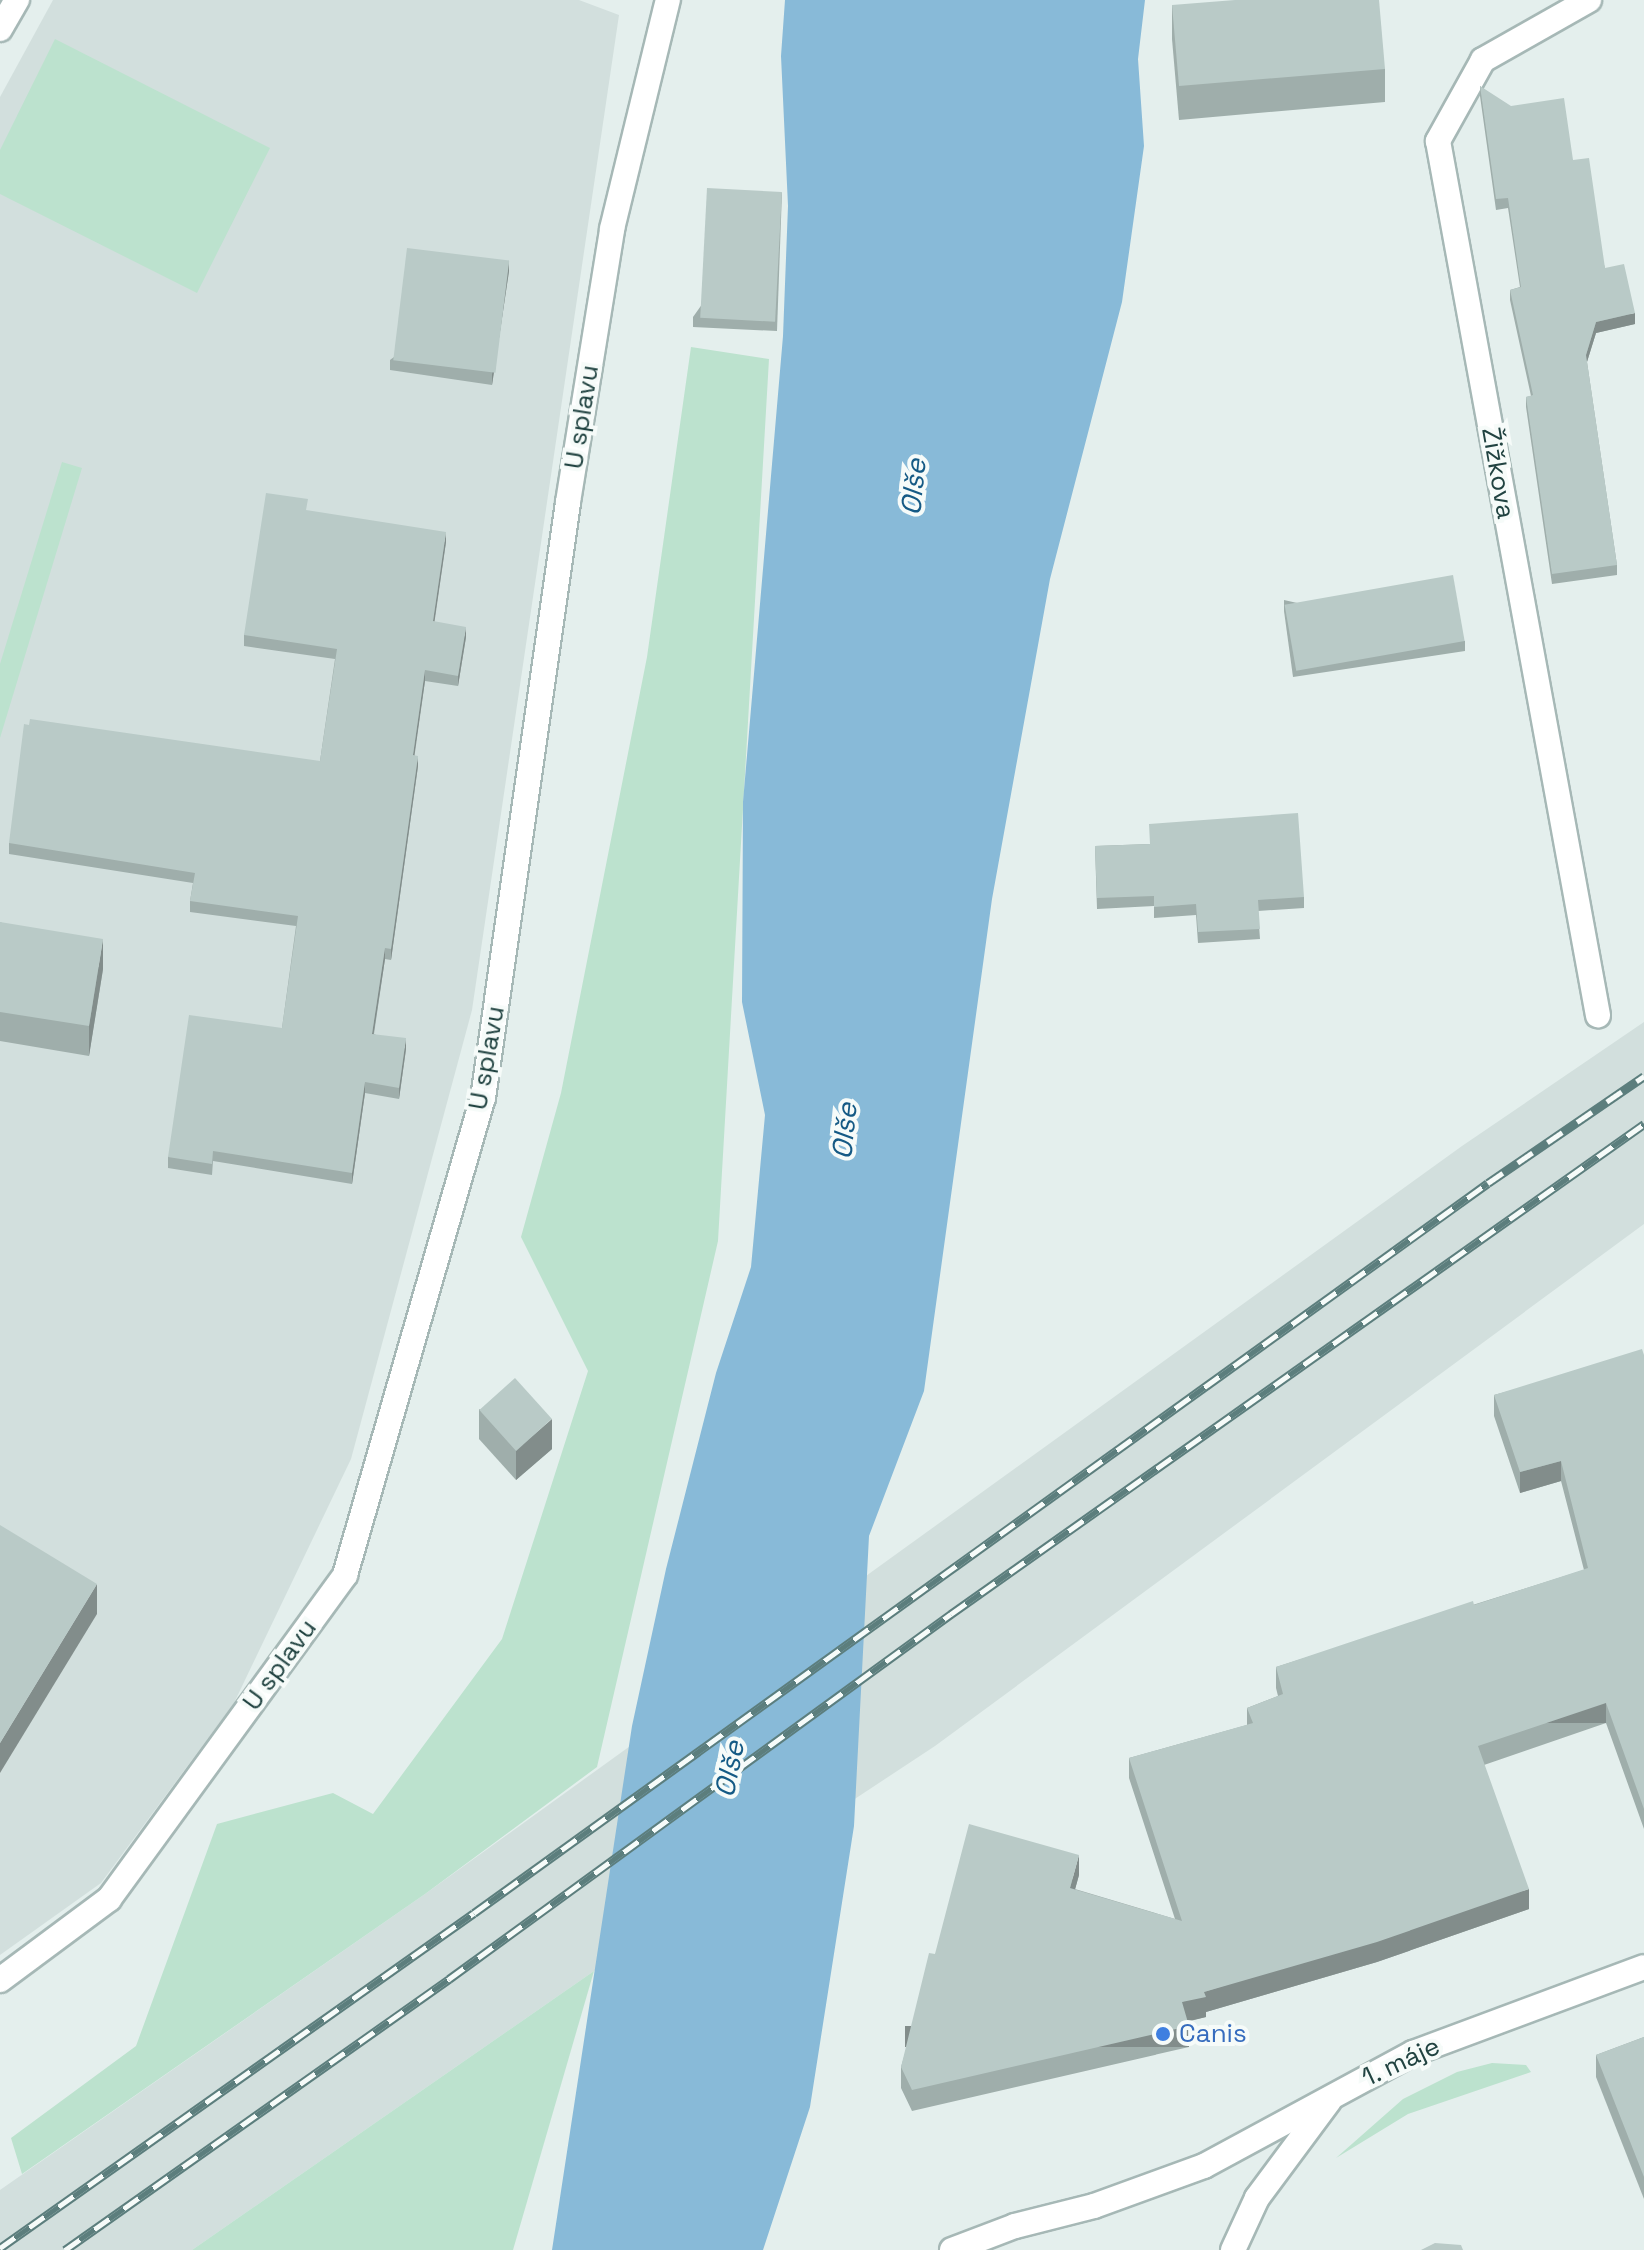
<!DOCTYPE html>
<meta charset="utf-8">
<style>
body{margin:0}
#map{position:relative;width:1644px;height:2250px;overflow:hidden;background:#e4efed;font-family:"Space Grotesk",sans-serif}
div>[style]{position:absolute}
[style*='--x']{left:calc(var(--x)*1px);top:calc(var(--y)*1px);width:calc(var(--w)*1px);rotate:calc(var(--a)*1deg)}
.built>*{inset:0;background:#d2dfdd}
.green>*{inset:0;background:#bce2ce}
.water>*{inset:0;background:#88bad8}
.roads{filter:drop-shadow(2px 0 #a6b8b6) drop-shadow(-2px 0 #a6b8b6) drop-shadow(0 2px #a6b8b6) drop-shadow(0 -2px #a6b8b6)}
.street>*{height:24px;margin:-12px;padding:0 12px;transform-origin:12px;border-radius:12px;background:#fff}
.secondary>*{height:24px;margin:-12px;padding:0 12px;transform-origin:12px;border-radius:12px;background:#fff}
.rail>*{height:9px;margin-top:-4.5px;transform-origin:0;background:repeating-linear-gradient(90deg,#f6fbf9 0 18px,#5c7e7d 0 36px);box-sizing:border-box;border-block:2px solid #5c7e7d}
.wall>*{inset:0;background:#9faeab}
.shaded-wall>*{inset:0;background:#828d8b;transform-origin:0 0}
.building>*{inset:0;background:#b9cac7;transform-origin:0 0}
.dots>*{width:22px;height:22px;translate:-50% -50%;box-sizing:border-box;border:4px solid #f6fbf9;border-radius:50%}
span{translate:-50% -50%;white-space:nowrap;text-align:center;line-height:1.15;-webkit-text-stroke:8px #f6fbf9;paint-order:stroke}
.street-label{font-size:26px;color:#214341}
.shop-label{font-size:26px;color:#366cbe}
.left{translate:0 -50%;text-align:left}
.water-label{font-size:28px;color:#155a85;font-style:italic}
</style>
<div id="map">
<div class="built">
<i style="clip-path:polygon(53px 0,579px 0,619px 15px,472px 1010px,351px 1459px,234px 1703px,101px 1883px,0 1955px,0 97px)"></i>
<i style="clip-path:polygon(1644px 1022px,1644px 1224px,935px 1746px,594px 1971px,192px 2250px,0 2250px,0 2190px,425px 1894px,1462px 1146px)"></i>
</div>
<div class="green">
<i style="clip-path:polygon(55px 39px,270px 148px,197px 293px,0 194px,0 150px)"></i>
<i style="clip-path:polygon(691px 347px,769px 359px,718px 1241px,597px 1767px,425px 1894px,22px 2174px,11px 2138px,136px 2046px,217px 1824px,333px 1793px,373px 1814px,502px 1639px,588px 1371px,521px 1237px,561px 1093px,647px 657px)"></i>
<i style="clip-path:polygon(62px 462px,82px 468px,0 738px,0 664px)"></i>
<i style="clip-path:polygon(594px 1971px,513px 2250px,192px 2250px)"></i>
<i style="clip-path:polygon(1492px 2063px,1526px 2065px,1531px 2072px,1408px 2114px,1336px 2158px,1403px 2099px,1457px 2072px)"></i>
</div>
<div class="water">
<i style="clip-path:polygon(785px 0,1145px 0,1138px 59px,1144px 146px,1122px 302px,1050px 579px,992px 899px,924px 1391px,869px 1536px,854px 1826px,810px 2107px,763px 2250px,552px 2250px,632px 1726px,666px 1569px,716px 1373px,751px 1267px,765px 1115px,742px 1002px,743px 802px,783px 336px,788px 206px,781px 56px)"></i>
</div>
<div class="roads">
<div class="street">
<i style="--x:1589;--y:0;--w:122;--a:150.5"></i>
<i style="--x:1483;--y:60;--w:93;--a:119.1"></i>
<i style="--x:1438;--y:141;--w:889;--a:79.63"></i>
<i style="--x:0;--y:29;--w:34;--a:-60"></i>
<i style="--x:0;--y:1980;--w:136;--a:-36.6"></i>
<i style="--x:109;--y:1899;--w:401;--a:-53.9"></i>
<i style="--x:345;--y:1575;--w:497;--a:-73.9"></i>
<i style="--x:483;--y:1098;--w:602;--a:-81.88"></i>
<i style="--x:568;--y:502;--w:277;--a:-80.8"></i>
<i style="--x:612;--y:229;--w:236;--a:-76.3"></i>
</div>
<div class="secondary">
<i style="--x:952;--y:2250;--w:67;--a:-20.9"></i>
<i style="--x:1015;--y:2226;--w:81;--a:-14.2"></i>
<i style="--x:1094;--y:2206;--w:117;--a:-20"></i>
<i style="--x:1204;--y:2166;--w:238;--a:-28.4"></i>
<i style="--x:1413;--y:2053;--w:246;--a:-20.4"></i>
<i style="--x:1233;--y:2250;--w:57;--a:-65.2"></i>
<i style="--x:1257;--y:2198;--w:121;--a:-53.4"></i>
</div>
</div>
<div class="rail">
<i style="--x:0;--y:2248;--w:580;--a:-35.25"></i>
<i style="--x:474;--y:1913;--w:1249;--a:-35.75"></i>
<i style="--x:1488;--y:1183;--w:189;--a:-34.4"></i>
<i style="--x:65;--y:2250;--w:470;--a:-35.2"></i>
<i style="--x:449;--y:1979;--w:621;--a:-36.02"></i>
<i style="--x:951;--y:1614;--w:849;--a:-35.26"></i>
</div>
<div class="wall">
<i style="clip-path:polygon(1172px 5px,1385px 69px,1385px 102px,1179px 120px,1172px 39px)"></i>
<i style="clip-path:polygon(1480px 86px,1573px 160px,1605px 268px,1635px 324px,1596px 333px,1587px 362px,1617px 565px,1617px 575px,1552px 584px,1526px 407px,1526px 397px,1531px 396px,1510px 300px,1510px 290px,1520px 287px,1508px 208px,1496px 210px,1480px 96px)"></i>
<i style="clip-path:polygon(782px 192px,777px 331px,693px 327px,693px 317px)"></i>
<i style="clip-path:polygon(509px 271px,492px 385px,390px 370px,390px 360px)"></i>
<i style="clip-path:polygon(308px 511px,446px 542px,434px 622px,466px 637px,458px 686px,425px 681px,414px 755px,418px 766px,391px 960px,385px 959px,374px 1034px,406px 1049px,399px 1099px,365px 1093px,352px 1184px,213px 1161px,212px 1175px,168px 1168px,168px 1157px,282px 1028px,296px 926px,190px 912px,190px 901px,193px 883px,9px 854px,9px 843px,320px 761px,335px 659px,244px 646px,244px 635px)"></i>
<i style="clip-path:polygon(1284px 600px,1465px 641px,1465px 651px,1293px 677px,1284px 611px)"></i>
<i style="clip-path:polygon(1150px 844px,1304px 897px,1304px 908px,1258px 911px,1260px 939px,1198px 943px,1196px 915px,1154px 918px,1154px 906px,1097px 909px,1095px 846px)"></i>
<i style="clip-path:polygon(0 922px,103px 969px,89px 1056px,0 1041px)"></i>
<i style="clip-path:polygon(1644px 1355px,1644px 1829px,1606px 1723px,1484px 1765px,1529px 1909px,1377px 1962px,1206px 2012px,1206px 2017px,1188px 2021px,1189px 2047px,912px 2111px,901px 2088px,901px 2067px,935px 1954px,1079px 1875px,1075px 1889px,1175px 1919px,1129px 1778px,1129px 1758px,1247px 1725px,1247px 1708px,1278px 1696px,1276px 1688px,1276px 1667px,1584px 1570px,1561px 1481px,1520px 1493px,1494px 1416px,1494px 1395px)"></i>
<i style="clip-path:polygon(479px 1409px,552px 1449px,516px 1480px,479px 1439px)"></i>
<i style="clip-path:polygon(1644px 2037px,1644px 2199px,1596px 2077px,1596px 2055px)"></i>
</div>
<div class="shaded-wall">
<i style="clip-path:polygon(509px 260px,509px 271px,492px 385px,492px 375px)"></i>
<i style="clip-path:polygon(1635px 313px,1635px 324px,1596px 333px,1586px 365px,1586px 355px,1596px 322px)"></i>
<i style="clip-path:polygon(446px 532px,446px 542px,433px 632px,433px 621px)"></i>
<i style="clip-path:polygon(466px 627px,466px 637px,458px 686px,458px 676px)"></i>
<i style="clip-path:polygon(425px 670px,425px 681px,413px 766px,413px 755px)"></i>
<i style="clip-path:polygon(418px 756px,418px 766px,391px 960px,391px 949px)"></i>
<i style="clip-path:polygon(103px 939px,103px 969px,89px 1056px,89px 1026px)"></i>
<i style="clip-path:polygon(385px 948px,385px 959px,372px 1044px,372px 1034px)"></i>
<i style="clip-path:polygon(406px 1038px,406px 1049px,399px 1099px,399px 1088px)"></i>
<i style="clip-path:polygon(365px 1082px,365px 1093px,352px 1184px,352px 1173px)"></i>
<i style="clip-path:polygon(552px 1419px,552px 1449px,516px 1480px,516px 1450px)"></i>
<i style="clip-path:polygon(1561px 1461px,1561px 1481px,1520px 1493px,1520px 1472px)"></i>
<i style="clip-path:polygon(97px 1584px,97px 1614px,0 1773px,0 1743px)"></i>
<i style="left:1606px;top:1703px;width:20px;height:135px;rotate:90deg"></i>
<i style="clip-path:polygon(1079px 1855px,1079px 1875px,1070px 1908px,1070px 1888px)"></i>
<i style="clip-path:polygon(1529px 1889px,1529px 1909px,1377px 1962px,1206px 2012px,1206px 2017px,1182px 2023px,1182px 2002px,1204px 1992px)"></i>
<i style="left:1189px;top:2026px;width:21px;height:284px;rotate:90deg"></i>
</div>
<div class="building">
<i style="clip-path:polygon(1235px 0,1379px 0,1385px 69px,1179px 86px,1172px 5px)"></i>
<i style="clip-path:polygon(1480px 86px,1511px 106px,1564px 98px,1573px 160px,1589px 158px,1605px 268px,1624px 264px,1635px 313px,1596px 322px,1586px 355px,1617px 565px,1552px 574px,1526px 397px,1533px 395px,1510px 290px,1521px 287px,1508px 198px,1496px 199px)"></i>
<i style="left:707px;top:188px;width:75px;height:130px;rotate:3deg"></i>
<i style="left:407px;top:248px;width:103px;height:113px;rotate:7deg"></i>
<i style="clip-path:polygon(266px 493px,308px 499px,306px 510px,446px 532px,433px 621px,466px 627px,458px 676px,425px 670px,413px 755px,418px 756px,391px 949px,385px 948px,372px 1034px,406px 1038px,399px 1088px,365px 1082px,352px 1173px,213px 1151px,212px 1164px,168px 1157px,189px 1015px,282px 1028px,298px 916px,190px 901px,195px 873px,9px 843px,24px 724px,29px 725px,30px 719px,320px 761px,337px 649px,244px 635px)"></i>
<i style="left:1453px;top:575px;width:67px;height:171px;rotate:80deg"></i>
<i style="clip-path:polygon(1298px 813px,1304px 897px,1258px 900px,1260px 929px,1198px 932px,1196px 904px,1154px 907px,1154px 896px,1097px 898px,1095px 846px,1150px 844px,1149px 824px)"></i>
<i style="clip-path:polygon(0 922px,103px 939px,89px 1026px,0 1012px)"></i>
<i style="clip-path:polygon(1642px 1349px,1644px 1355px,1644px 1809px,1606px 1703px,1478px 1746px,1529px 1889px,1377px 1942px,1204px 1992px,1206px 1997px,1182px 2002px,1189px 2026px,912px 2090px,901px 2067px,929px 1953px,935px 1954px,969px 1824px,1079px 1855px,1070px 1888px,1182px 1921px,1129px 1758px,1253px 1723px,1247px 1708px,1283px 1694px,1276px 1667px,1473px 1601px,1474px 1605px,1588px 1568px,1561px 1461px,1520px 1472px,1494px 1395px)"></i>
<i style="left:515px;top:1378px;width:55px;height:48px;rotate:48deg"></i>
<i style="clip-path:polygon(0 1525px,97px 1584px,0 1743px)"></i>
<i style="clip-path:polygon(1644px 2037px,1644px 2177px,1596px 2055px)"></i>
<i style="clip-path:polygon(1435px 2243px,1461px 2245px,1463px 2250px,1421px 2250px)"></i>
</div>
<div class="dots">
<i style="left:1163px;top:2034px;background:#3f7fe0"></i>
</div>
<div class="street-label">
<span style="left:582px;top:417px;rotate:-81deg">U splavu</span>
<span style="left:1498px;top:473px;rotate:80deg">Žižkova</span>
<span style="left:487px;top:1058px;rotate:-80deg">U splavu</span>
<span style="left:280px;top:1665px;rotate:-54deg">U splavu</span>
<span style="left:1401px;top:2062px;rotate:-25deg">1. máje</span>
</div>
<div class="shop-label">
<span class="left" style="left:1179px;top:2034px">Canis</span>
</div>
<div class="water-label">
<span style="left:913px;top:487px;rotate:-84deg">Olše</span>
<span style="left:844px;top:1131px;rotate:-84deg">Olše</span>
<span style="left:729px;top:1769px;rotate:-79deg">Olše</span>
</div>
</div>
